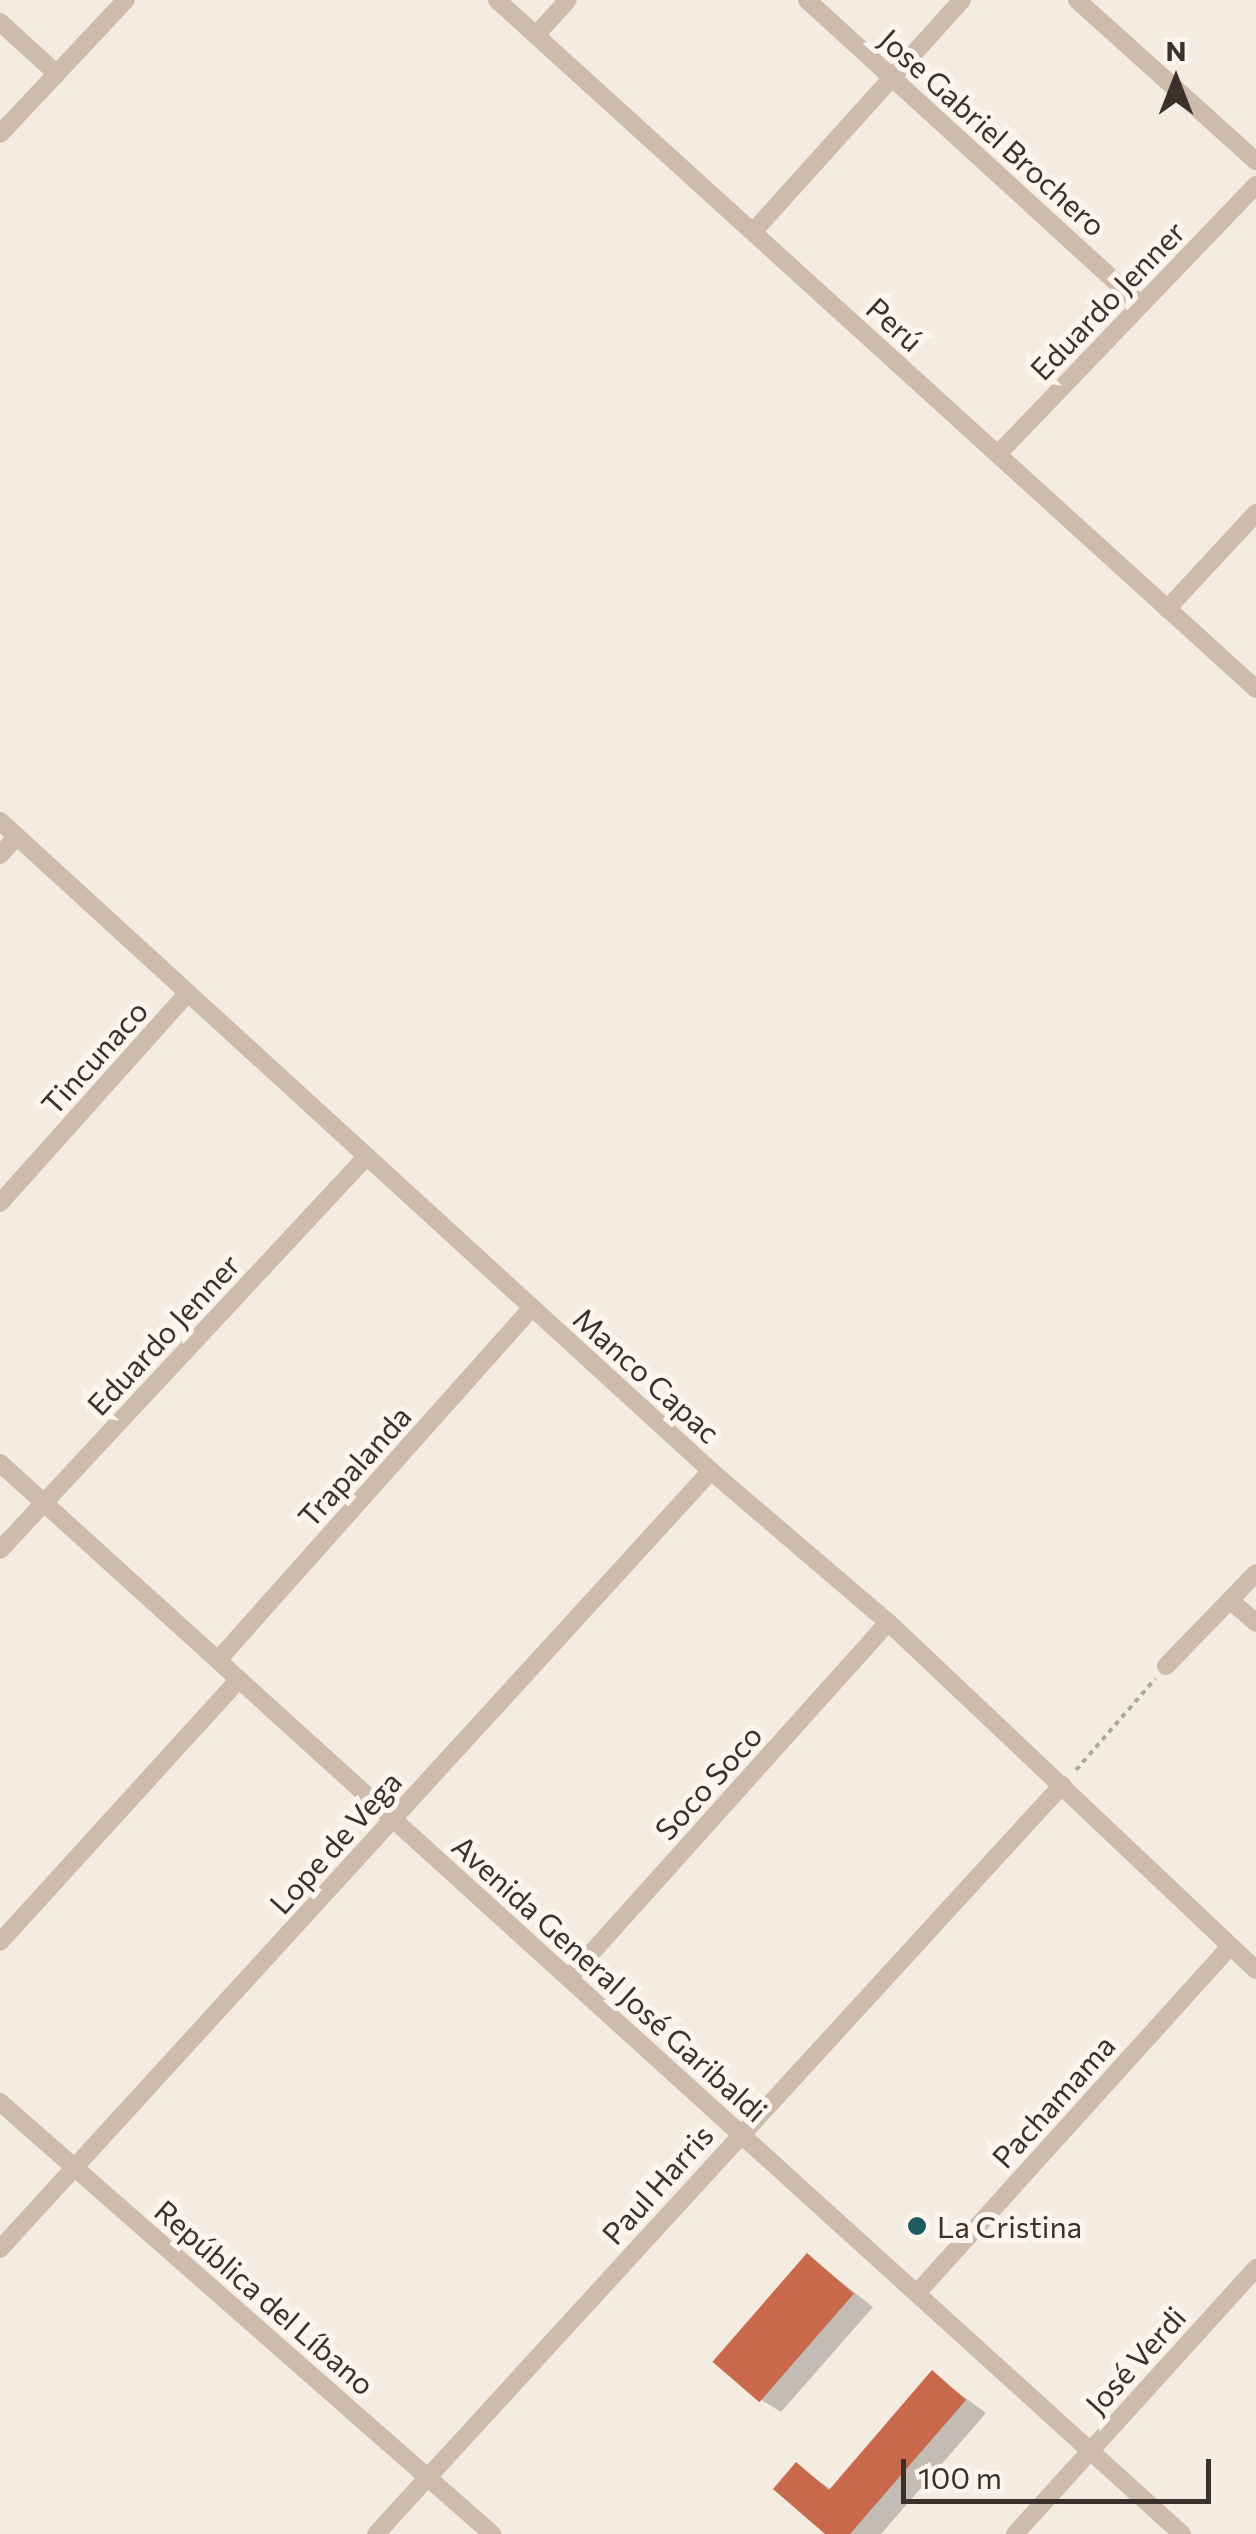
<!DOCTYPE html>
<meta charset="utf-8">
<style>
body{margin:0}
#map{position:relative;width:1256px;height:2534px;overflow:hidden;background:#f4ebe1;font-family:Commissioner,sans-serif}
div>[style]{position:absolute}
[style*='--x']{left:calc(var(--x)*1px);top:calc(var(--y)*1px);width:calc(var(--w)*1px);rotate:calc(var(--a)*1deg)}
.shadow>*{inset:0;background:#0003}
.building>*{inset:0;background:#c8694b;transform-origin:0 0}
.path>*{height:4px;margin-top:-2px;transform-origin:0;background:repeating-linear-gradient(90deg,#b9a596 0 5px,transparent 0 10px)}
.street>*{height:18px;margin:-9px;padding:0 9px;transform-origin:9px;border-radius:9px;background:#cdbbac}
.dots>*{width:28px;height:28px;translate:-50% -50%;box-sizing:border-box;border:5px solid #fbf5ee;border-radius:50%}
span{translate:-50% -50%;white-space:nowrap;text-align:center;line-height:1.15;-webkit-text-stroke:10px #fbf5ee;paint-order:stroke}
.street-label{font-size:30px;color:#3b302b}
.poi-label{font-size:30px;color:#3b302b}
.left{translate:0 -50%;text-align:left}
.north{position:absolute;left:1126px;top:30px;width:100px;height:100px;-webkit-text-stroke:8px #fbf5ee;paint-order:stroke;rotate:0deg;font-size:28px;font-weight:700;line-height:40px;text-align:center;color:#3b302b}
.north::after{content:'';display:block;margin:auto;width:35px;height:45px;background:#3b302b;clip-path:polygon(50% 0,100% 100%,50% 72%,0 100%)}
.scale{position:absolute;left:901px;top:2459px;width:310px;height:45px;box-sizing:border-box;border:5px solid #3b302b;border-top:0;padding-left:12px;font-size:30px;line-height:35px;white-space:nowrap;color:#3b302b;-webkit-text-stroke:8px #fbf5ee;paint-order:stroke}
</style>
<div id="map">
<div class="shadow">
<i style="clip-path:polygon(808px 2256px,873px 2307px,781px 2412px,760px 2399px)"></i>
<i style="clip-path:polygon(933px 2374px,986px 2413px,881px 2534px,829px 2534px,796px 2465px,832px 2490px)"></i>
</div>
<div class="building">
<i style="left:807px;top:2253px;width:62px;height:144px;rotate:41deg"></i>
<i style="clip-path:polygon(932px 2370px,966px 2400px,850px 2534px,825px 2534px,773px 2489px,796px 2462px,829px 2490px)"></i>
</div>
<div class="path">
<i style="--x:1076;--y:1770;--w:121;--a:-49"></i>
</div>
<div class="street">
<i style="--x:497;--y:0;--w:1025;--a:42.23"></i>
<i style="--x:807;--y:0;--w:452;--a:42.4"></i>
<i style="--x:1077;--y:0;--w:241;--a:42"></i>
<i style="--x:0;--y:22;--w:77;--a:42.4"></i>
<i style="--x:536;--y:35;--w:47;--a:-47.6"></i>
<i style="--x:0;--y:134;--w:184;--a:-46.8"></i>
<i style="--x:753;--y:232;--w:312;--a:-48"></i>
<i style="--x:998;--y:454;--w:373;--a:-46.2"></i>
<i style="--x:1167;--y:609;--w:131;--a:-47.2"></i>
<i style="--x:0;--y:821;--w:963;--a:42.43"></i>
<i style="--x:711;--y:1471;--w:233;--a:40.5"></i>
<i style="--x:888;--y:1622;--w:506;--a:43.4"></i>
<i style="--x:0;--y:855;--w:25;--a:-48"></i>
<i style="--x:0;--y:1203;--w:282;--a:-48.2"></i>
<i style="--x:0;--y:1463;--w:1595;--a:42.18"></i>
<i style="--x:0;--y:1550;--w:538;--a:-47.03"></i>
<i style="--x:1231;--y:1601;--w:33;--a:41"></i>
<i style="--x:218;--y:1660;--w:472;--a:-48.3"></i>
<i style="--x:1166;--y:1666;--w:129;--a:-45.9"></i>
<i style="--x:0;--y:1942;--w:355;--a:-47.7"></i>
<i style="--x:569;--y:1978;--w:478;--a:-48.1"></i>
<i style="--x:0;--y:2102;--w:655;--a:41.28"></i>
<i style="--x:0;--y:2249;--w:1054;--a:-47.58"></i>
<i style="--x:917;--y:2293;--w:467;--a:-47.9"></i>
<i style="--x:376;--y:2534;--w:1016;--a:-47.51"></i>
<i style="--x:1015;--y:2534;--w:359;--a:-47.8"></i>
</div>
<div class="dots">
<i style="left:917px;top:2226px;background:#1f5a5e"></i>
</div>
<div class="street-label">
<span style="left:993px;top:132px;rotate:42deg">Jose Gabriel Brochero</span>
<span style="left:1107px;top:300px;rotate:-46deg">Eduardo Jenner</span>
<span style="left:895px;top:324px;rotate:42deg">Perú</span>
<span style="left:94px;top:1057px;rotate:-48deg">Tincunaco</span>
<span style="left:163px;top:1334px;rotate:-47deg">Eduardo Jenner</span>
<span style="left:647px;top:1375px;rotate:42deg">Manco Capac</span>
<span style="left:354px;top:1466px;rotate:-48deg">Trapalanda</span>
<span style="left:708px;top:1782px;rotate:-48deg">Soco Soco</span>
<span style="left:335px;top:1842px;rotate:-48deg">Lope de Vega</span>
<span style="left:610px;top:1978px;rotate:42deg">Avenida General José Garibaldi</span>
<span style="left:1053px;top:2101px;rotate:-48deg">Pachamama</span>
<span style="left:657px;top:2184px;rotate:-48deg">Paul Harris</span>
<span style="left:265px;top:2297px;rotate:41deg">República del Líbano</span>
<span style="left:1135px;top:2360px;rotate:-48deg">José Verdi</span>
</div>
<div class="poi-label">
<span class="left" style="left:937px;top:2226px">La Cristina</span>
</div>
<div class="north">N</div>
<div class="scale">100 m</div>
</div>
